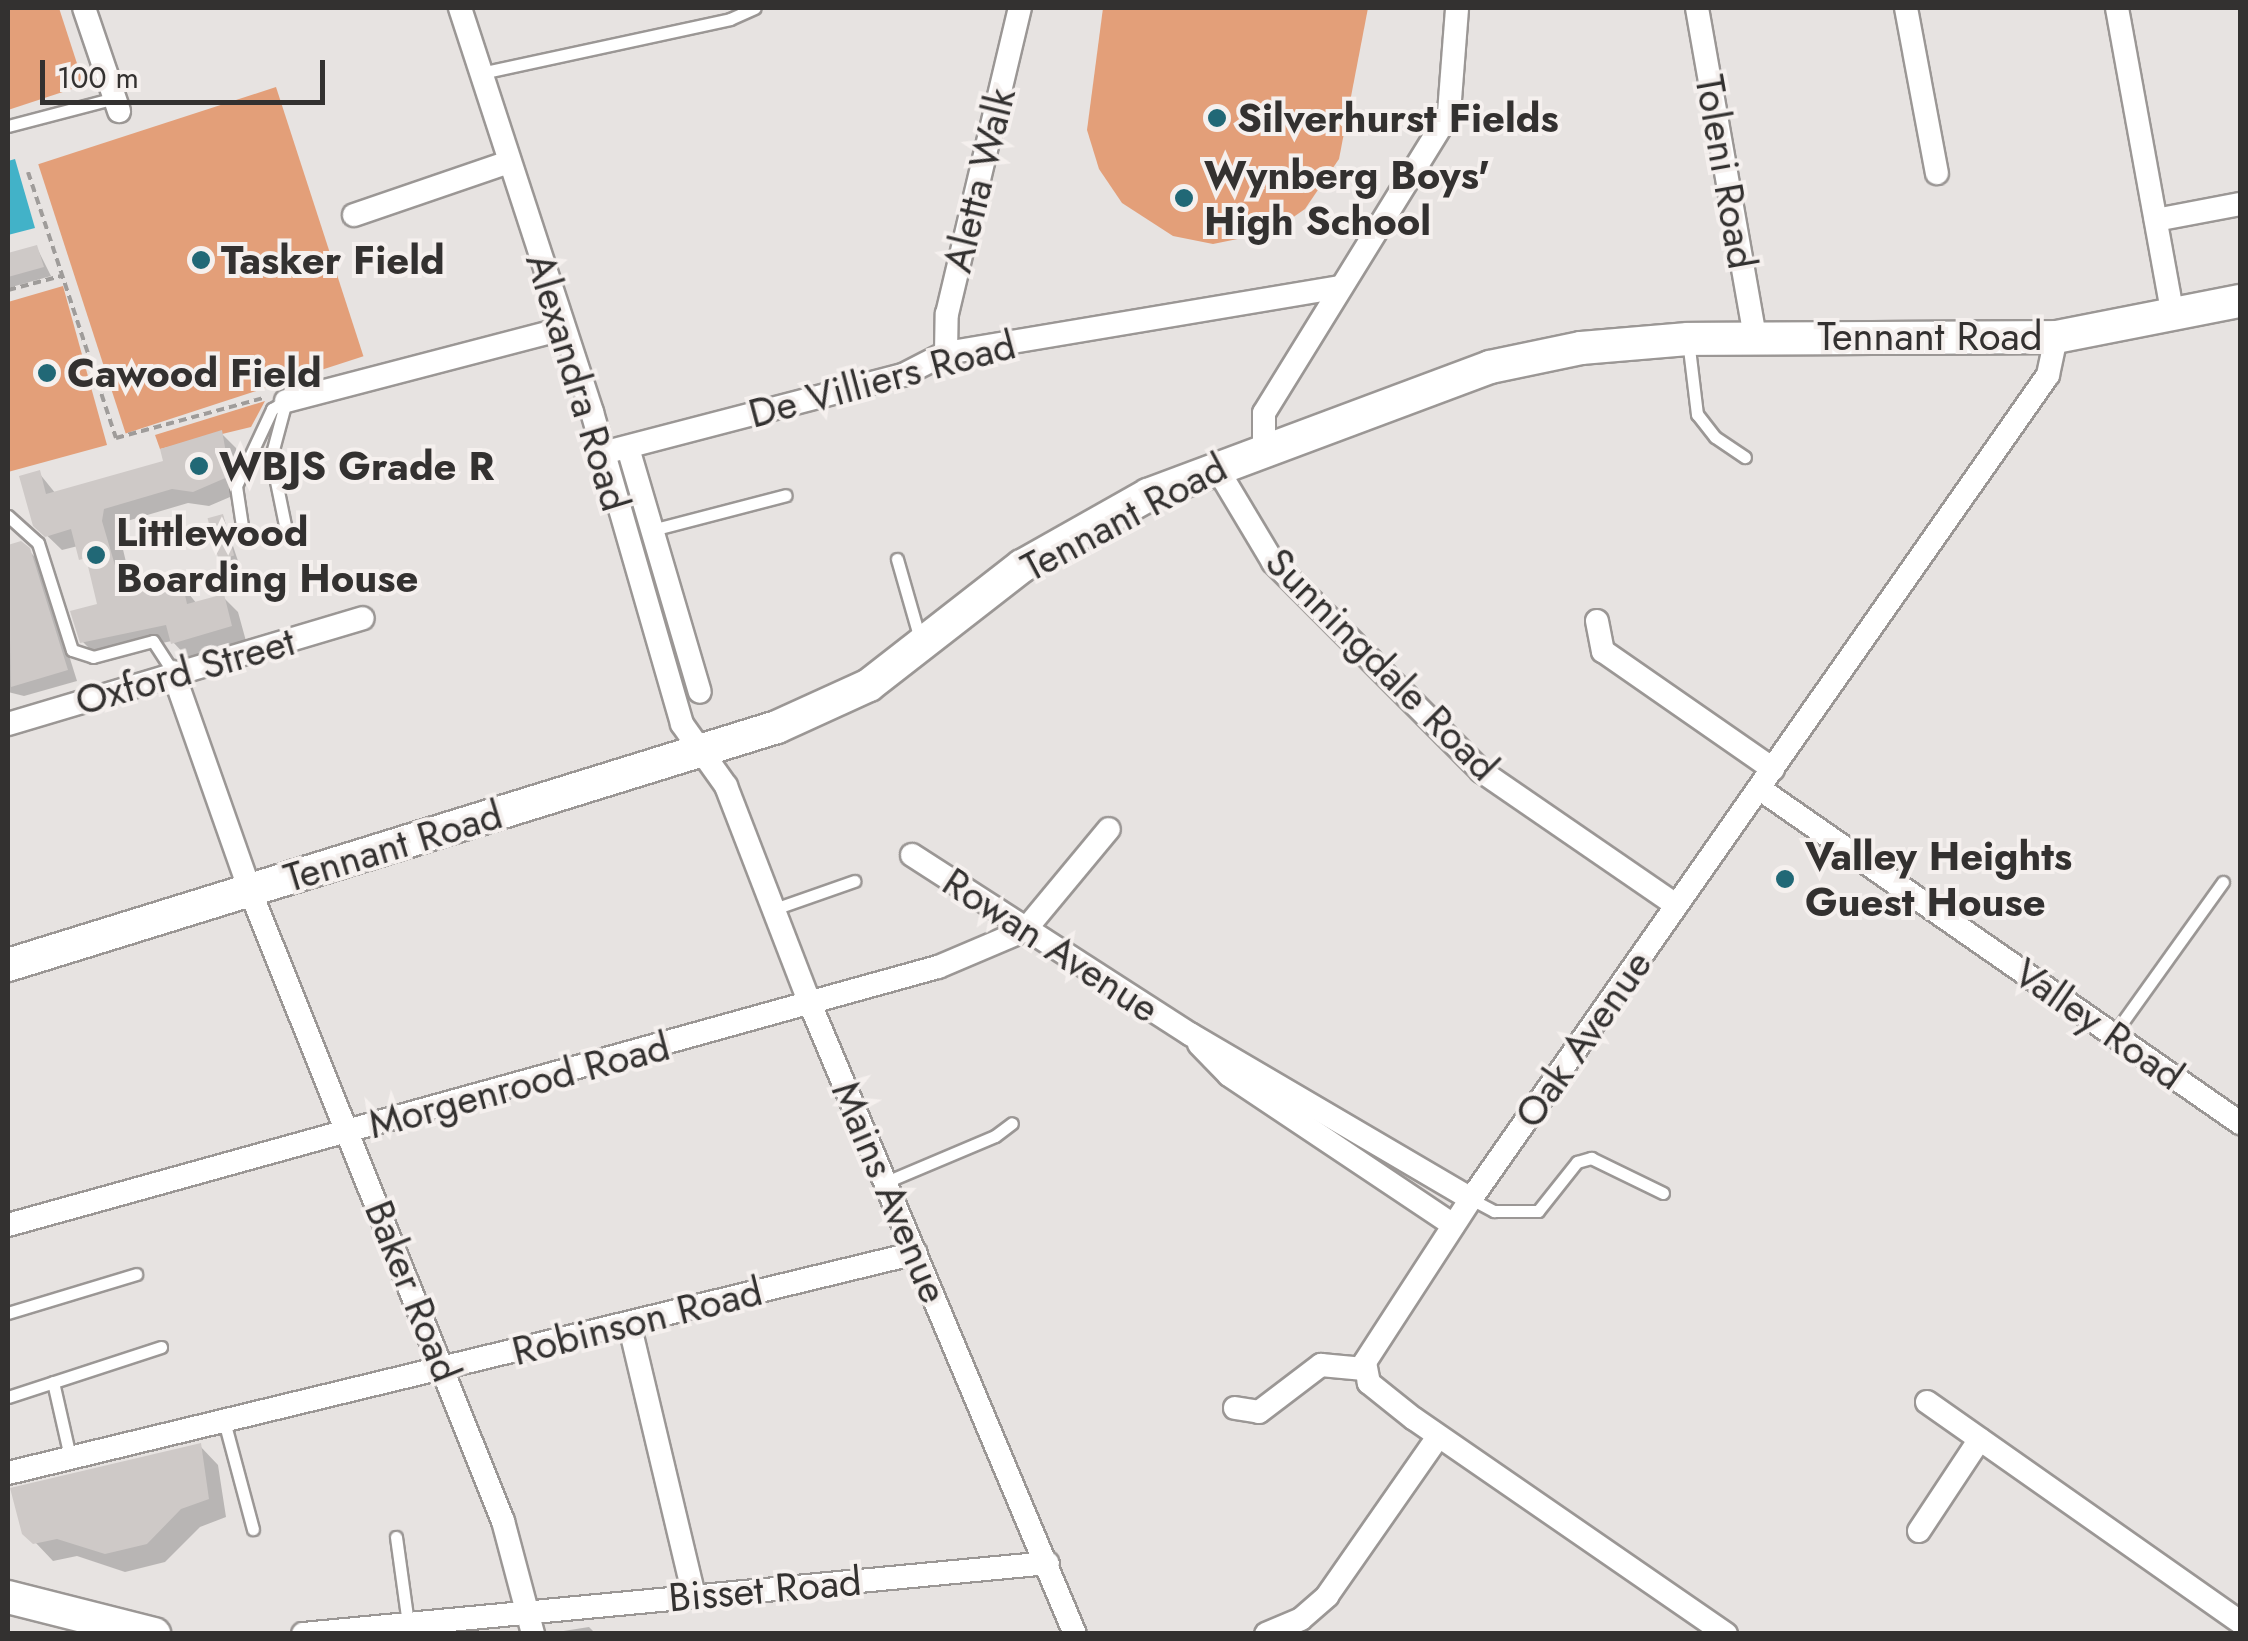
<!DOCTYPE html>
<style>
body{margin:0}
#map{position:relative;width:2248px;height:1641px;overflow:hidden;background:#e7e3e1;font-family:Jost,sans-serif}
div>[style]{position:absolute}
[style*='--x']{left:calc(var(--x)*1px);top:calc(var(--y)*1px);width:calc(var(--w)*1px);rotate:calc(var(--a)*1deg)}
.green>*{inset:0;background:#e39f79;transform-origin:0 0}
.water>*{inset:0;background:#42b2c8}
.shadow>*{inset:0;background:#0003}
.building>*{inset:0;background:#cec9c7;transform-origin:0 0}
.path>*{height:4px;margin-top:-2px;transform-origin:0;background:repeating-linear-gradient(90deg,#9f9c9a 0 8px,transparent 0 13px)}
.roads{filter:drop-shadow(2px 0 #9b9795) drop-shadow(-2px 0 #9b9795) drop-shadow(0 2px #9b9795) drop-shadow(0 -2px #9b9795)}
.service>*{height:11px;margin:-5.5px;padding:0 5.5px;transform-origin:5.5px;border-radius:5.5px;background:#fff}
.minor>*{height:22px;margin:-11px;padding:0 11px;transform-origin:11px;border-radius:11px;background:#fff}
.secondary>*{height:32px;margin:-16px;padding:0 16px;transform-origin:16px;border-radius:16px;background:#fff}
.dots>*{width:28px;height:28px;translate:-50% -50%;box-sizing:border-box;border:5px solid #f5f0ee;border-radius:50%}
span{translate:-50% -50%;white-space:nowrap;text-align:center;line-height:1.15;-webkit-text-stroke:8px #f5f0ee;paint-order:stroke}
.poi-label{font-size:40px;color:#333130;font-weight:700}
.left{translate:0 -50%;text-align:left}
.street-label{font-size:40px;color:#333130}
.frame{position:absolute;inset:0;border:10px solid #333130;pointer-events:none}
.scale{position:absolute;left:40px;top:60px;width:285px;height:45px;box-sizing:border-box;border:5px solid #333130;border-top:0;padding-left:12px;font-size:30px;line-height:35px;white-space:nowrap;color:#333130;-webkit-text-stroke:8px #f5f0ee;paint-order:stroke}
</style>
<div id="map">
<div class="green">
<i style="clip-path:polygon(8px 8px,59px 8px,84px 85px,8px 110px)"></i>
<i style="clip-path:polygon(1103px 8px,1368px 8px,1339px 159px,1305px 209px,1272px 232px,1213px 244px,1173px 236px,1122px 203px,1099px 169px,1087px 130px)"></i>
<i style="left:276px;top:87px;width:283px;height:250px;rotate:72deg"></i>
<i style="clip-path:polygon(63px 286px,107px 445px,8px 472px,8px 302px)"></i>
<i style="clip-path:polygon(265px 401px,251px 427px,160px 449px,155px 435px)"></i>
</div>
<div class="water">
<i style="clip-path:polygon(15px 159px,35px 228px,8px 235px,8px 161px)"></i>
</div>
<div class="shadow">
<i style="clip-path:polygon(37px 248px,51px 276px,8px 288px,8px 256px)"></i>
<i style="clip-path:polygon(221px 433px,236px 448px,244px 491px,209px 506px,188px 503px,117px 524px,134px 596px,181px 584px,197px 604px,223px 597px,238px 612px,246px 641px,188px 658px,172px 641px,97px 656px,82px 641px,100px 606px,90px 568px,78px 546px,62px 550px,36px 525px,39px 473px,56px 494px,166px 462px)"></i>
<i style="clip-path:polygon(223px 516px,238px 561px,226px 565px,221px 559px)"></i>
<i style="clip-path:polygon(21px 543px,40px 562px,77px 681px,24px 696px,8px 692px,8px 547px)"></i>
<i style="clip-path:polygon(200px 1446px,218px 1465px,226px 1517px,200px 1527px,165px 1562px,125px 1572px,77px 1556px,53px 1561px,35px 1542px)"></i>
<i style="clip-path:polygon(589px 1627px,596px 1634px,557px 1634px,557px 1632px)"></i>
</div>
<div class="building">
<i style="clip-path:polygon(37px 245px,44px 267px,8px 277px,8px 253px)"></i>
<i style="clip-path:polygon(222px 430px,230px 476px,193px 492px,172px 489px,104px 509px,102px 521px,124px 596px,182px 581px,187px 604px,224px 594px,232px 626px,171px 644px,166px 625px,80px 643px,70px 611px,97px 604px,86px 558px,79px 560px,71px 529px,45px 537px,33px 526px,19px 476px,40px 470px,46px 494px,163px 461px,160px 449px)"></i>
<i style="left:223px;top:514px;width:43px;height:16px;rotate:75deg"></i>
<i style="clip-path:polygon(21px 541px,30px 548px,68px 670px,11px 687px,8px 545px)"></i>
<i style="clip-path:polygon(201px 1443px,209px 1499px,181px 1509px,147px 1544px,105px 1554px,57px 1539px,33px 1544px,22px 1534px,10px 1488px)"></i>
</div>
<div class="path">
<i style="--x:28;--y:172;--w:280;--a:71.7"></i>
<i style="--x:116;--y:438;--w:152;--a:-15.2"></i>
<i style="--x:8;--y:290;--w:55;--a:-14.8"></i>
</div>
<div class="roads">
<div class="service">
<i style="--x:481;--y:73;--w:255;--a:-12.2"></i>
<i style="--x:730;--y:19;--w:27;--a:-24"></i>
<i style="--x:8;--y:126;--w:111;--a:-14.7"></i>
<i style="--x:1688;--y:340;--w:75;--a:83.1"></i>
<i style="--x:1697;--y:414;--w:29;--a:52"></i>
<i style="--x:1715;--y:437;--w:36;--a:34"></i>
<i style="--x:286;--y:401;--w:58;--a:105"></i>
<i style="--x:271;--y:457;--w:75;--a:78.4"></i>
<i style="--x:286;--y:530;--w:43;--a:167.9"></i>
<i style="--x:244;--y:539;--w:54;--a:-98.6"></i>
<i style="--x:236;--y:486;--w:85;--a:-64.9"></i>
<i style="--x:272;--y:409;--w:16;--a:-30"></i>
<i style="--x:8;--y:516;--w:40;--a:42"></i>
<i style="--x:38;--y:543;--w:112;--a:72.4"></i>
<i style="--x:72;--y:650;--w:22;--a:18"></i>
<i style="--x:93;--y:657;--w:62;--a:-14.9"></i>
<i style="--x:153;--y:641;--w:37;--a:57"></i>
<i style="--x:652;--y:530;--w:138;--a:-14.6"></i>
<i style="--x:897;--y:559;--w:83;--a:74"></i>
<i style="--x:777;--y:908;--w:82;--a:-19.3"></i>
<i style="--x:2114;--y:1034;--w:187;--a:-54.4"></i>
<i style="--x:886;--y:1182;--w:118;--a:-22.9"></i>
<i style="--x:995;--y:1136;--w:21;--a:-37"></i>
<i style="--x:1471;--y:1199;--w:26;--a:28"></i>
<i style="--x:1494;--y:1211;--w:44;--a:0"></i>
<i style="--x:1538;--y:1211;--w:63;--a:-51.5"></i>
<i style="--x:1577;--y:1162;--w:15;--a:-16"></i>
<i style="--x:1591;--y:1158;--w:80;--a:25.9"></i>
<i style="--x:8;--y:1313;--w:134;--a:-16.9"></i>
<i style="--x:53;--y:1382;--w:77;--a:77.2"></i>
<i style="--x:8;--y:1397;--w:161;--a:-18.1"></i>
<i style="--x:224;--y:1421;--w:112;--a:75"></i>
<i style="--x:396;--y:1537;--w:87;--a:82.1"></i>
</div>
<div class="minor">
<i style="--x:84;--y:8;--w:109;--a:71.2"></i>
<i style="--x:460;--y:8;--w:425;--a:71.9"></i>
<i style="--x:592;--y:412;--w:325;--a:73.9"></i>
<i style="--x:682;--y:724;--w:76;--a:54.6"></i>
<i style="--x:726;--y:786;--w:236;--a:68.9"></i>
<i style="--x:811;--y:1006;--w:681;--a:67.2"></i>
<i style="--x:1697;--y:8;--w:334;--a:80"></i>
<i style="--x:1906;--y:8;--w:168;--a:79.4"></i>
<i style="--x:2117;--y:8;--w:312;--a:79.7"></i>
<i style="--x:354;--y:215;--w:164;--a:-18.9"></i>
<i style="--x:2156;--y:220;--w:86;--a:-10.8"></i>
<i style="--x:946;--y:353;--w:39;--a:-89"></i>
<i style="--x:947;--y:314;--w:315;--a:-76.6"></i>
<i style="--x:286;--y:401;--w:286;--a:-14.6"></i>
<i style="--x:1264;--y:447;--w:34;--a:-90"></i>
<i style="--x:1264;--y:413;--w:352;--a:-58.3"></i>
<i style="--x:1449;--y:113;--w:105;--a:-85.6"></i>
<i style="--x:628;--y:448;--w:254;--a:73.6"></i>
<i style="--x:603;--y:453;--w:310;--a:-14.6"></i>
<i style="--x:903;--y:375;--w:48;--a:-27.1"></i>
<i style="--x:946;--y:353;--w:400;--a:-9.5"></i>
<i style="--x:1215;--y:465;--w:113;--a:59.1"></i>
<i style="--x:1273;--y:562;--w:295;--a:45.1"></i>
<i style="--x:1481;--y:771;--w:237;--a:34.5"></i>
<i style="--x:1597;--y:621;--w:31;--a:79"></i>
<i style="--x:1603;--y:651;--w:207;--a:34.8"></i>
<i style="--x:173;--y:672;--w:229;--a:70.6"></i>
<i style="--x:249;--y:888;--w:682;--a:68.14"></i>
<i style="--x:503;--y:1521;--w:117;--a:75.1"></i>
<i style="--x:8;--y:724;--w:370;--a:-16.6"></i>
<i style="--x:1760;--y:789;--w:585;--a:34.83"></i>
<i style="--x:912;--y:855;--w:331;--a:32.8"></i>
<i style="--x:1190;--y:1034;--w:326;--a:30.4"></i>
<i style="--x:1199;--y:1044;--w:43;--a:45.9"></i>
<i style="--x:1229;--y:1075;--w:270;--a:33.8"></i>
<i style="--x:8;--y:1225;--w:965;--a:-15.51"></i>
<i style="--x:938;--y:967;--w:95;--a:-23"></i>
<i style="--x:1025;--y:930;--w:131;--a:-50.3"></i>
<i style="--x:629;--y:1323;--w:280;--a:76.6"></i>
<i style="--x:1927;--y:1402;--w:383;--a:35.1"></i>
<i style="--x:1235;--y:1408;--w:24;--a:9"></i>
<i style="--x:1259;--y:1412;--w:78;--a:-37.2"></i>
<i style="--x:1321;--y:1365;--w:43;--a:5.3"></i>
<i style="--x:8;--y:1473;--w:934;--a:-13.62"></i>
<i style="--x:1919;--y:1531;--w:110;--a:-56.5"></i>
<i style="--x:303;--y:1634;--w:748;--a:-5.44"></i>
<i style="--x:1266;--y:1634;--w:38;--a:-23"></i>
<i style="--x:1301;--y:1619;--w:35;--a:-41"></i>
<i style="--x:1327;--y:1596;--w:194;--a:-55.1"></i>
<i style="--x:1726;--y:1634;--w:379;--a:-145.4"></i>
<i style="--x:1414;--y:1419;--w:58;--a:-141.3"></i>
<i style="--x:1369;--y:1383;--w:21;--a:-101"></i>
<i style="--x:1365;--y:1362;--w:194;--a:-57"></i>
<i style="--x:1471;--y:1199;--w:1006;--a:-55"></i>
<i style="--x:2048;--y:375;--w:39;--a:-78"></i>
</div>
<div class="secondary">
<i style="--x:8;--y:965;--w:805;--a:-17.2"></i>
<i style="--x:777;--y:727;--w:101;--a:-24.5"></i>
<i style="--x:869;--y:685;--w:194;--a:-37.9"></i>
<i style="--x:1022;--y:566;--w:145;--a:-29.4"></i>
<i style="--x:1148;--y:495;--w:365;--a:-20.5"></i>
<i style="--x:1490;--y:367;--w:93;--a:-11.8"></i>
<i style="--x:1581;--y:348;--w:107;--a:-4.8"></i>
<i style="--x:1688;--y:339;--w:368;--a:-0.3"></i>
<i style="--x:2056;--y:337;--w:187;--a:-11.1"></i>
<i style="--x:8;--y:1597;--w:151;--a:14.2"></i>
</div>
</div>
<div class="dots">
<i style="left:1217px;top:118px;background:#216876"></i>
<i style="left:1184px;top:198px;background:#216876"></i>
<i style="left:201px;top:260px;background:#216876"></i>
<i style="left:47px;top:373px;background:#216876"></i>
<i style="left:199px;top:466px;background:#216876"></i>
<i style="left:96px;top:555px;background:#216876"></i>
<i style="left:1785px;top:879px;background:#216876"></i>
</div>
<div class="poi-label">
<span class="left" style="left:1237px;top:118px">Silverhurst Fields</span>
<span class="left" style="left:1204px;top:198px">Wynberg Boys'<br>High School</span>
<span class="left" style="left:221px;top:260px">Tasker Field</span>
<span class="left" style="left:67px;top:373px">Cawood Field</span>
<span class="left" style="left:219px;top:466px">WBJS Grade R</span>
<span class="left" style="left:116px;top:555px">Littlewood<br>Boarding House</span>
<span class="left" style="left:1805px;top:879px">Valley Heights<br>Guest House</span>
</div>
<div class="street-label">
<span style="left:1726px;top:172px;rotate:80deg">Toleni Road</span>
<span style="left:979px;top:180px;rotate:-76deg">Aletta Walk</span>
<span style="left:1930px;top:336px">Tennant Road</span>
<span style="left:882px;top:379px;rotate:-15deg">De Villiers Road</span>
<span style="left:578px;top:382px;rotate:73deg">Alexandra Road</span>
<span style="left:1124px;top:517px;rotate:-28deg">Tennant Road</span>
<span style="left:1382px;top:664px;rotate:45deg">Sunningdale Road</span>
<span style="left:185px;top:671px;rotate:-16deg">Oxford Street</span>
<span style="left:393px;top:846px;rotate:-17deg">Tennant Road</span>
<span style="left:1051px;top:945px;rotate:33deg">Rowan Avenue</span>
<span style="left:2099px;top:1024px;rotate:35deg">Valley Road</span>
<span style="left:1583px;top:1039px;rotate:-55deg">Oak Avenue</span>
<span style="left:519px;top:1085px;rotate:-15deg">Morgenrood Road</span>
<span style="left:890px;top:1192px;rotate:67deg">Mains Avenue</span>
<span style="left:413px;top:1291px;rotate:68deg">Baker Road</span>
<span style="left:637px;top:1321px;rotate:-14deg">Robinson Road</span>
<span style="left:765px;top:1589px;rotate:-5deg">Bisset Road</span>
</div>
<div class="frame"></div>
<div class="scale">100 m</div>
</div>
